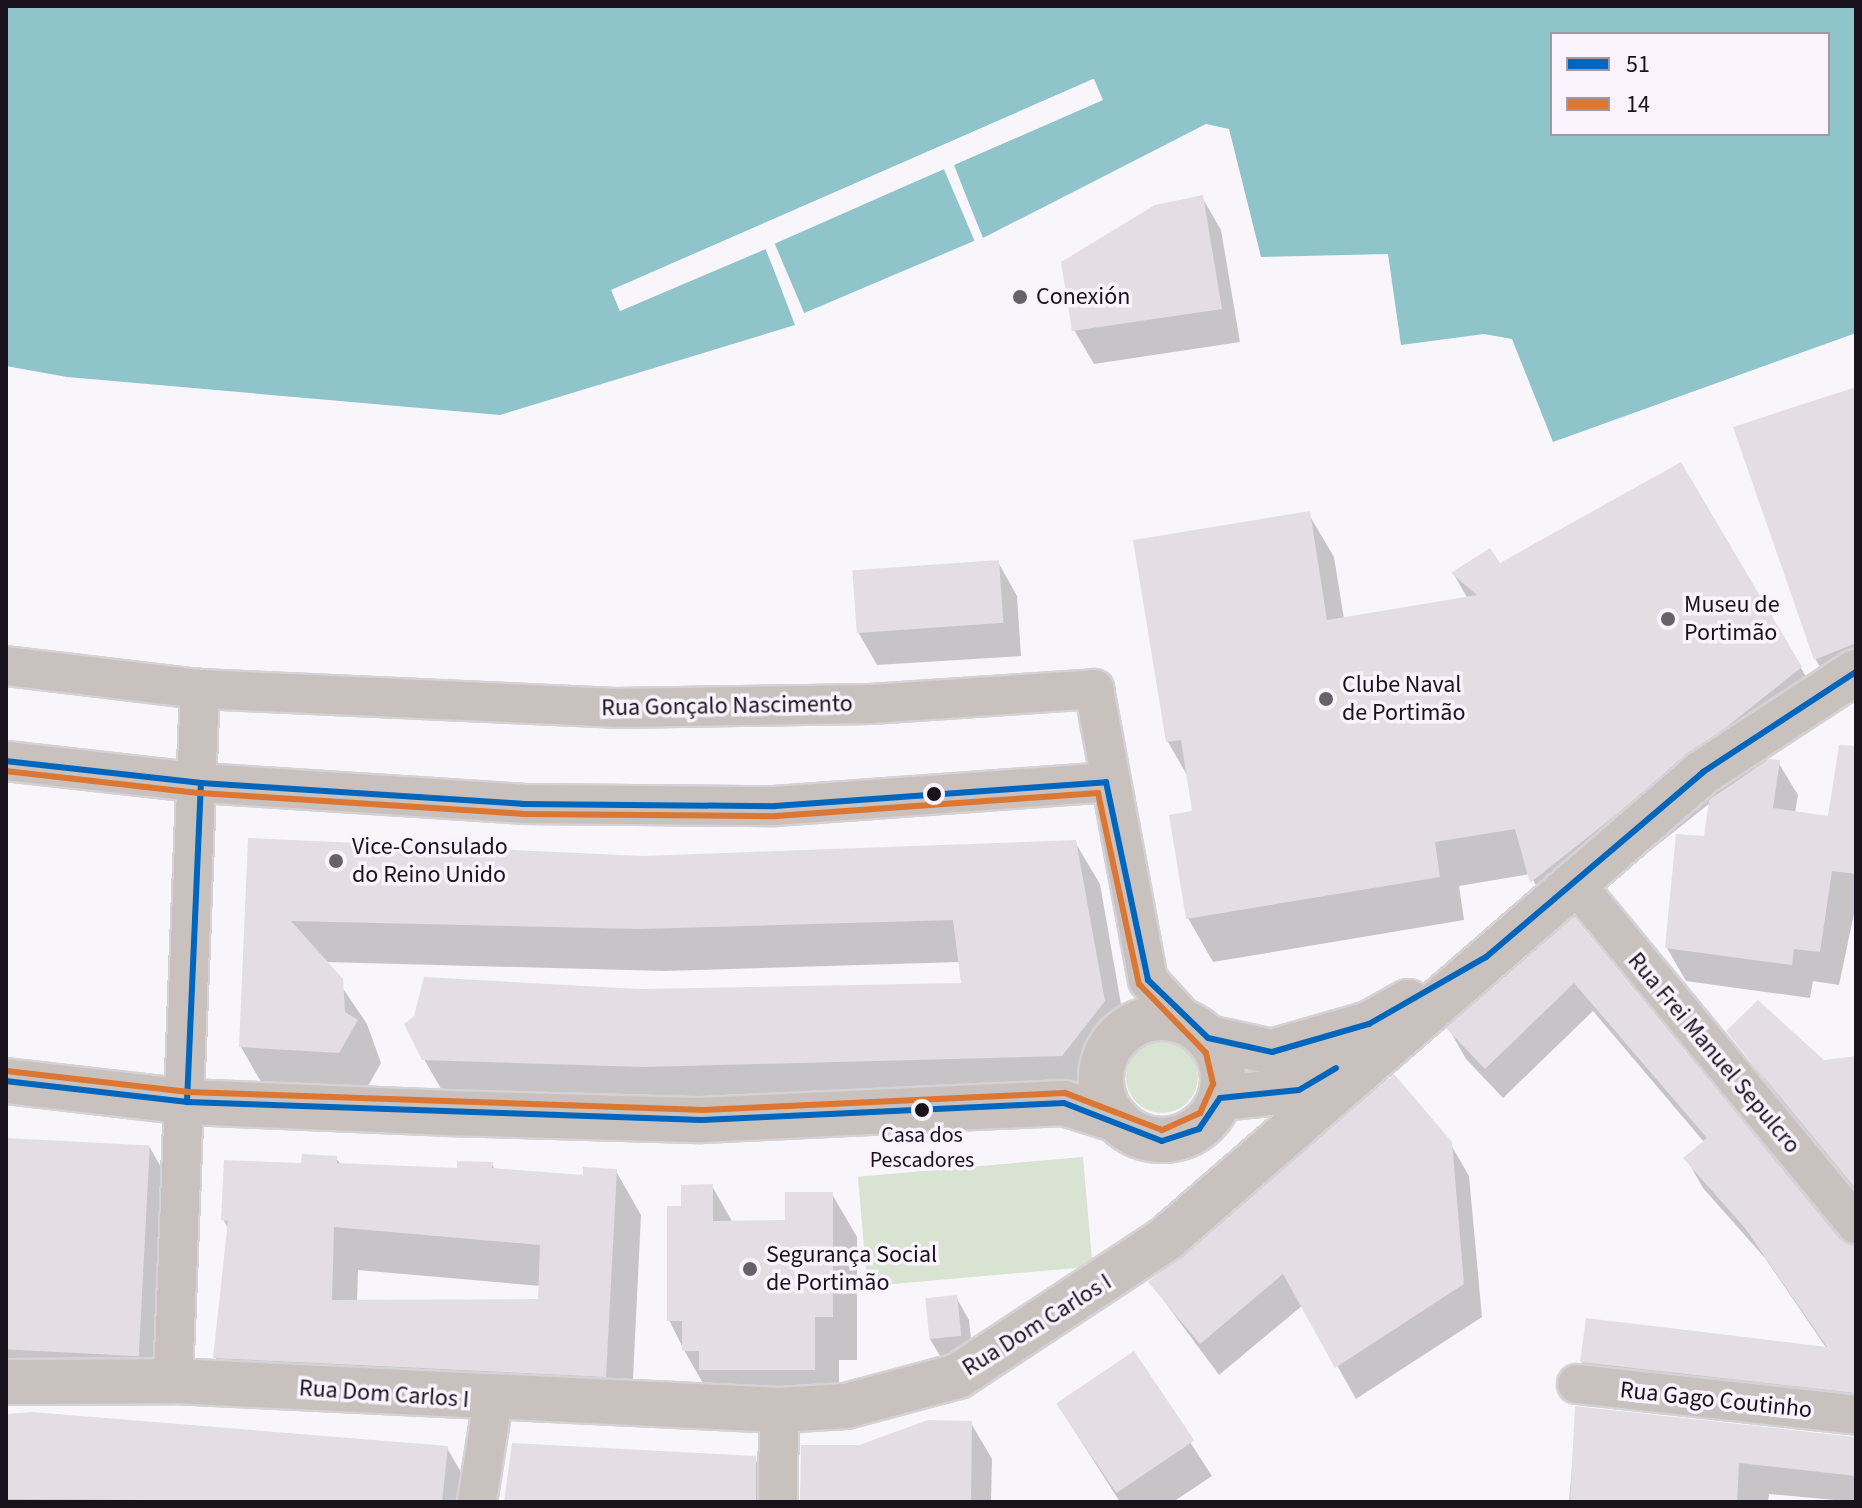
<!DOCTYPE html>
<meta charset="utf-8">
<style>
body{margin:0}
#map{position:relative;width:1862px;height:1508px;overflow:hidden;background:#f9f6fb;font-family:"Source Sans 3",sans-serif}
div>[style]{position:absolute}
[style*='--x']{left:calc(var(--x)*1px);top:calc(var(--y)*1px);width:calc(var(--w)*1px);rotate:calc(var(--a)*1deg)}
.green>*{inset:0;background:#d9e3d1;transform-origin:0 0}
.round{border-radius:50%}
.water>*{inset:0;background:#8fc4cb;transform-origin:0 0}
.pier>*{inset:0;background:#f9f6fb}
.shadow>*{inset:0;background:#0003}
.building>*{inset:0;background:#e4dee4;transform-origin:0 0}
.roads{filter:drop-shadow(2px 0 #d5d2d6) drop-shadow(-2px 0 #d5d2d6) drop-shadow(0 2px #d5d2d6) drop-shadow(0 -2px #d5d2d6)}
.minor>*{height:38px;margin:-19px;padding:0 19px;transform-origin:19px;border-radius:19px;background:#c9c1be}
.tertiary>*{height:44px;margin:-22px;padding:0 22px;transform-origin:22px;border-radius:22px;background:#c9c1be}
.tertiary>.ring{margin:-22px;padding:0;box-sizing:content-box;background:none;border:44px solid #c9c1be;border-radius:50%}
.bus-1>*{height:6px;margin:-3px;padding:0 3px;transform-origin:3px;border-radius:3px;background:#0065bd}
.bus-2>*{height:6px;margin:-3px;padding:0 3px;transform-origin:3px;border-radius:3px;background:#dc7633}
.dots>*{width:22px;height:22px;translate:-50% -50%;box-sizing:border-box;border:4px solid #faf3fe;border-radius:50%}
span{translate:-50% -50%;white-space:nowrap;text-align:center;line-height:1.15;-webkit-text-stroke:7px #faf3fe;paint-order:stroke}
.bus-label{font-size:22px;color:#19121c}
.poi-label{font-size:24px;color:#19121c}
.left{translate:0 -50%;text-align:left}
.street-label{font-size:24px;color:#19121c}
.frame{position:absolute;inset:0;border:8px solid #19121c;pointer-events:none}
.legend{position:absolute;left:1550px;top:32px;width:280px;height:104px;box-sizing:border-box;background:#faf3fe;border:2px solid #a099a4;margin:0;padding:10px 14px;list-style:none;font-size:24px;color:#19121c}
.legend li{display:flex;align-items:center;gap:16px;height:40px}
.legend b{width:40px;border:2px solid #a099a4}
</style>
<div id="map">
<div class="green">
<i class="round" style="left:1126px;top:1041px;width:72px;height:72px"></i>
<i style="left:1083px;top:1157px;width:110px;height:226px;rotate:85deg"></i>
</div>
<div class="water">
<i style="clip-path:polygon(evenodd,6px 6px,1856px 6px,1856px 333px,1553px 442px,1512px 339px,1484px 334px,1401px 345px,1388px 254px,1261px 257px,1229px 129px,1206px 124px,983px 238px,953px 165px,1102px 100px,1093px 79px,612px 290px,620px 311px,766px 249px,795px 325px,500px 415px,67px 377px,6px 366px,6px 6px,1552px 34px,1828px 34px,1828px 134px,1552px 134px,1552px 34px)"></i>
<i style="left:944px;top:169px;width:78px;height:185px;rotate:67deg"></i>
</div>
<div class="pier">
<i style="clip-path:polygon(1094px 79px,1103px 100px,954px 165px,984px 242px,950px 163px,1097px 98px,1091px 84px,617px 292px,622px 306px,767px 245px,798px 327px,765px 248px,620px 311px,611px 290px)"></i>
<i style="clip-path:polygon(944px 165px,977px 244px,944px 169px,774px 244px,803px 324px,772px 241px)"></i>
</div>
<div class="shadow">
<i style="clip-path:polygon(1202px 197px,1221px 230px,1240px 342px,1094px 364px,1074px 330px)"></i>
<i style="clip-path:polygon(1856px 389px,1856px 697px,1841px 703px,1816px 660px,1736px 428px)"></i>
<i style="clip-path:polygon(1308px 513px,1334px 557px,1344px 619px,1468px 599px,1453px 573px,1499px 566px,1794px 656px,1820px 701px,1802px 730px,1765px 760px,1778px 762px,1798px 795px,1795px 813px,1830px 818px,1856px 802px,1856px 904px,1839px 985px,1813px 981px,1810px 998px,1686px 981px,1667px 948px,1706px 839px,1710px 803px,1557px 925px,1530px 874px,1459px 886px,1464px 920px,1213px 962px,1188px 918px,1194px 813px,1188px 777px,1168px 742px,1135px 541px)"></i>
<i style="clip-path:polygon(998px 562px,1017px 596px,1021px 656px,877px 665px,858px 632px)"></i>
<i style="clip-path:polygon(250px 840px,643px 858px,1075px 842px,1100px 884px,1128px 1044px,1086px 1097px,448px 1101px,424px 1059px,416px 1017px,639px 991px,963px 985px,960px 962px,664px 971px,325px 962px,367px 1024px,381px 1063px,363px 1095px,265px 1089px,241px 1047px)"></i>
<i style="clip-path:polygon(1574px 920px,1848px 1247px,1856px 1245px,1856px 1420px,1600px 1392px,1582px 1362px,1827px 1349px,1765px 1258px,1703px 1188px,1686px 1158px,1704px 1142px,1593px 1011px,1503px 1098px,1466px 1059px,1449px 1029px)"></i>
<i style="clip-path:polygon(1728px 1032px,1824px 1062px,1856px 1058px,1856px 1196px)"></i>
<i style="clip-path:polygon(6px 1140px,149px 1146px,173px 1188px,164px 1397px,6px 1389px)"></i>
<i style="clip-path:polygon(1450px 1143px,1469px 1176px,1482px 1317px,1356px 1399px,1303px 1305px,1219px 1375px,1150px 1282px)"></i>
<i style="clip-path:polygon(evenodd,336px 1158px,341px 1165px,459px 1170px,492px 1164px,495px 1170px,585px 1177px,616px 1171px,641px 1215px,631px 1420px,240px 1401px,215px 1357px,229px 1230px,223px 1219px,303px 1165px,336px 1158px,358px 1270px,540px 1286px,540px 1301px,357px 1303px,358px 1270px)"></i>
<i style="clip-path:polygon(712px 1186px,733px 1223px,787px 1222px,832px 1194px,857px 1237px,857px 1360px,839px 1360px,839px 1413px,709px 1394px,684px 1350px,669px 1320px,683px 1208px)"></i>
<i style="clip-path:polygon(956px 1297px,969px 1320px,973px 1358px,943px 1361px,930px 1339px)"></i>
<i style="clip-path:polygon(1133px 1354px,1212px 1476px,1173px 1502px,1120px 1502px,1058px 1405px)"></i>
<i style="clip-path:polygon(1577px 1408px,1856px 1438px,1856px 1502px,1769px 1494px,1768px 1502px,1569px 1502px)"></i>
<i style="clip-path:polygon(6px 1418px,447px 1448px,465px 1479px,463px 1502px,6px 1502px)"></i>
<i style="clip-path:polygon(971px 1423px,992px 1459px,991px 1502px,800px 1502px,803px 1447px,859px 1447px)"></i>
<i style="clip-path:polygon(755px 1458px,776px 1502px,506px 1502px)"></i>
</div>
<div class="building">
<i style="clip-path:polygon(1203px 195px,1222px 309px,1072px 331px,1061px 262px,1155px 205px)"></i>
<i style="clip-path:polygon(1856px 387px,1856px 643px,1814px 660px,1733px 427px)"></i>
<i style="clip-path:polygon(1681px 462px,1802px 667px,1530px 883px,1515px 829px,1435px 842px,1440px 877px,1186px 919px,1169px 815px,1192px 811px,1181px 740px,1166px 742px,1133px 540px,1310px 511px,1327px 620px,1477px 595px,1451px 573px,1490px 548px,1500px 563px)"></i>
<i style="left:999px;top:560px;width:63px;height:147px;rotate:86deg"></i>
<i style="clip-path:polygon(1839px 745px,1856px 746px,1856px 874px,1832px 871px,1820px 952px,1794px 949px,1792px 965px,1665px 948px,1676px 834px,1704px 836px,1709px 800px,1769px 759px,1780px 760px,1773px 808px,1828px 816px)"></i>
<i style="clip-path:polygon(248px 838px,643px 856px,1076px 840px,1105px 1001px,1062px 1056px,644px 1067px,422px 1060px,404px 1024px,414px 1016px,424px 977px,639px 989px,961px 983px,953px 920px,639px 929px,291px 921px,343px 979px,345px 1012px,358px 1020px,339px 1053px,239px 1047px)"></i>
<i style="clip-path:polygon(1574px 917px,1839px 1238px,1856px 1245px,1856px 1393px,1580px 1362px,1586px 1318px,1827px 1347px,1745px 1228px,1683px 1158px,1707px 1138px,1574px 983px,1485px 1069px,1446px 1028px)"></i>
<i style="clip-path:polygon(1758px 1000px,1824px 1060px,1856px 1056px,1856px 1189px,1726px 1031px)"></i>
<i style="clip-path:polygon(1394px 1074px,1452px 1142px,1464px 1284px,1335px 1368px,1283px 1274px,1200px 1344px,1148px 1282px)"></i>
<i style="left:6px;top:1138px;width:144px;height:211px;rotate:3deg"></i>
<i style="clip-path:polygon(evenodd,302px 1154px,337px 1156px,337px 1163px,457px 1168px,457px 1161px,493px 1162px,492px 1168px,583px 1175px,583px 1167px,617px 1169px,606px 1377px,213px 1358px,228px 1221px,221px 1220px,224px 1160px,301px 1163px,302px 1154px,334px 1227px,540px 1245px,538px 1299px,332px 1300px,334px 1227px)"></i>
<i style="clip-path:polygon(713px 1184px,713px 1221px,785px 1220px,785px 1192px,833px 1192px,833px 1317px,815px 1317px,815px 1370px,699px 1370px,699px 1351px,682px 1351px,682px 1321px,667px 1321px,667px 1206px,681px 1206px,681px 1185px)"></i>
<i style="left:957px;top:1295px;width:41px;height:32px;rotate:84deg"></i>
<i style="left:1134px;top:1351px;width:108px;height:94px;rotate:56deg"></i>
<i style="clip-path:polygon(1575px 1406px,1856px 1437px,1856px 1476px,1739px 1463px,1737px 1502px,1570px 1502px)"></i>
<i style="clip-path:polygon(32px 1412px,448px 1446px,442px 1502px,6px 1499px,6px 1414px)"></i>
<i style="clip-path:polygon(928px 1420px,972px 1421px,971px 1502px,800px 1502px,801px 1445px,859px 1445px)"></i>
<i style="clip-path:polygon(512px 1443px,756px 1456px,756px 1502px,504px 1502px)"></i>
</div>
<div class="roads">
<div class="minor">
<i style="--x:6;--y:666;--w:195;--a:6.8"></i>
<i style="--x:200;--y:689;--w:416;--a:2.6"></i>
<i style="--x:616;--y:708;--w:255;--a:-0.9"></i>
<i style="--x:871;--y:704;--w:224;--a:-3.8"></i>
<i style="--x:1094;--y:689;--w:296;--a:79.5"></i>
<i style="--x:1148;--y:980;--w:58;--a:47.8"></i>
<i style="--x:6;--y:761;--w:196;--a:6.4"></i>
<i style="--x:201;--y:783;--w:322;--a:3.7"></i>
<i style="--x:522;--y:804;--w:253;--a:0.5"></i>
<i style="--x:775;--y:806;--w:332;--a:-4.1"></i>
<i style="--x:1573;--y:881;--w:445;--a:50.5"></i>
<i style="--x:173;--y:1381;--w:693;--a:-87.77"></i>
<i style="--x:1577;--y:1384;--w:281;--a:6.3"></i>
<i style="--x:477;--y:1502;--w:102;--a:-81"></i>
<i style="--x:778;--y:1502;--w:92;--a:-89.4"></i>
</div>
<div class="tertiary">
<i class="ring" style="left:1101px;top:1018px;width:78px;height:78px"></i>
<i style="--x:1208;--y:1038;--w:66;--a:12.3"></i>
<i style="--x:1272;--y:1052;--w:101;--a:-16.1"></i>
<i style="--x:1369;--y:1024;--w:45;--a:-29.4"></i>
<i style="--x:6;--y:1081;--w:182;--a:6.6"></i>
<i style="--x:187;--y:1102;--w:258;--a:2.4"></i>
<i style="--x:445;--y:1113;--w:257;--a:1.6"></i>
<i style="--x:702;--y:1120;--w:362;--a:-2.7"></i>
<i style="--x:1064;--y:1103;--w:56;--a:17.8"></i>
<i style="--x:1220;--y:1098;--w:79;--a:-5.8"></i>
<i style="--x:1299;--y:1090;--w:42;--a:-31.4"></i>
<i style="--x:6;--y:1382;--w:167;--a:-0.3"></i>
<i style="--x:173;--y:1381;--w:607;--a:2.74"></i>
<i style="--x:779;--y:1410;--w:67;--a:-3.4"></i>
<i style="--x:846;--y:1406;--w:116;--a:-15"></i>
<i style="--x:958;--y:1376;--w:250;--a:-33.4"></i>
<i style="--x:1167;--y:1238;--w:710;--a:-41"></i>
<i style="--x:1703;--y:772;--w:183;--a:-33.2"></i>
</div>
</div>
<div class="bus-1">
<i style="--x:6;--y:761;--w:196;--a:6.4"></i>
<i style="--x:201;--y:783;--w:322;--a:3.7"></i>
<i style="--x:522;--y:804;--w:253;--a:0.5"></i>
<i style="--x:775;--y:806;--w:332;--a:-4.1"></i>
<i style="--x:1106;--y:782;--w:202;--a:78"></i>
<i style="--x:1148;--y:980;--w:83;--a:44"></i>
<i style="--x:1208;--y:1038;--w:66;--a:12.3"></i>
<i style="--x:1272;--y:1052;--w:101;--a:-16.1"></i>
<i style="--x:1369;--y:1024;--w:135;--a:-29.8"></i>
<i style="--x:1486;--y:957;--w:285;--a:-40.4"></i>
<i style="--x:1703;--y:772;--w:183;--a:-33.2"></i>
<i style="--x:6;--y:1081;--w:182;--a:6.6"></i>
<i style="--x:187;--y:1102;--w:515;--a:2"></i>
<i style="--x:702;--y:1120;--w:362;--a:-2.7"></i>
<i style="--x:1064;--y:1103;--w:105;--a:21.2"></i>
<i style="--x:1162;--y:1141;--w:39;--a:-18"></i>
<i style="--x:1199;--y:1129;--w:37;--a:-56"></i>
<i style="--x:1220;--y:1098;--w:79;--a:-5.8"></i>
<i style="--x:1299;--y:1090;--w:43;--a:-30.7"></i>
<i style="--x:187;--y:1102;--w:319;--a:-87.5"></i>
</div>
<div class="bus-2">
<i style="--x:6;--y:771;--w:195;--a:6.5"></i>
<i style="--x:200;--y:793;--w:323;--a:3.7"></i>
<i style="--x:522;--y:814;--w:254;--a:0.5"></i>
<i style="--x:776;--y:816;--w:323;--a:-4.1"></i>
<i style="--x:1098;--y:793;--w:195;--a:77.9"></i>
<i style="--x:1139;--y:984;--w:96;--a:45.8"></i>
<i style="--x:1206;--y:1053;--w:32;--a:77"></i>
<i style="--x:1213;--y:1084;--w:32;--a:114"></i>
<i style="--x:1200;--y:1113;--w:42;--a:155.9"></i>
<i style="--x:1162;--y:1130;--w:104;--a:-159.1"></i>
<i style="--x:1065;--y:1093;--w:363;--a:177.3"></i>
<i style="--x:702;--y:1110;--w:514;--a:-177.99"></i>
<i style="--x:188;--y:1092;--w:182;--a:-173.4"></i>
</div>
<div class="dots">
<i style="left:1020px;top:297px;background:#67626a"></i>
<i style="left:1668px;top:619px;background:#67626a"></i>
<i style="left:1326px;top:699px;background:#67626a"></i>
<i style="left:934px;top:794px;background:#19121c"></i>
<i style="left:336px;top:861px;background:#67626a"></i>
<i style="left:922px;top:1110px;background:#19121c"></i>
<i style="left:750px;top:1269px;background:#67626a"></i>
</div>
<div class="bus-label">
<span style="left:922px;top:1148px">Casa dos<br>Pescadores</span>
</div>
<div class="poi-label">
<span class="left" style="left:1036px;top:297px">Conexión</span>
<span class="left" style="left:1684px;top:619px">Museu de<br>Portimão</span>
<span class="left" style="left:1342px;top:699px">Clube Naval<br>de Portimão</span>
<span class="left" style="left:352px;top:861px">Vice-Consulado<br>do Reino Unido</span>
<span class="left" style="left:766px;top:1269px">Segurança Social<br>de Portimão</span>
</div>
<div class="street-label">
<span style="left:727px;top:706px;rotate:-1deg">Rua Gonçalo Nascimento</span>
<span style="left:1714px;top:1053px;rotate:50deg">Rua Frei Manuel Sepulcro</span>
<span style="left:1037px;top:1325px;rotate:-32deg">Rua Dom Carlos I</span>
<span style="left:384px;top:1394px;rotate:4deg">Rua Dom Carlos I</span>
<span style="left:1716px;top:1400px;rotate:6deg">Rua Gago Coutinho</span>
</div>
<div class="frame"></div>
<ul class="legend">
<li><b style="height:10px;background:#0065bd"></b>51</li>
<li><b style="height:10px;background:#dc7633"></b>14</li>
</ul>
</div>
